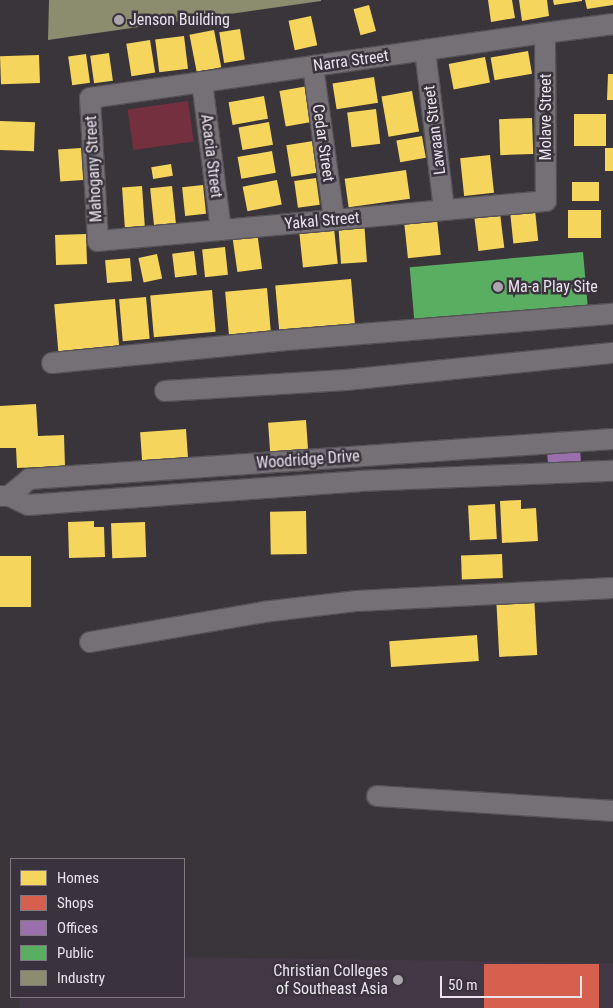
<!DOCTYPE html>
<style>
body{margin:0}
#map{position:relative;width:613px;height:1008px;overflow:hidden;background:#39353a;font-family:"Roboto Condensed",sans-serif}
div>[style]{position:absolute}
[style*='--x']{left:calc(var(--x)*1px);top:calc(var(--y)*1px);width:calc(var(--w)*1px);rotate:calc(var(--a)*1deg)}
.built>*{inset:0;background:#423745}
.green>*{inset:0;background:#753040;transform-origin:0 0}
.homes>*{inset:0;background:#f6d55c;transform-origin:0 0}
.shops>*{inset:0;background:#d6604d;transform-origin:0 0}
.offices>*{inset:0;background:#9970ab;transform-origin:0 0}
.public>*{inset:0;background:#5aae61;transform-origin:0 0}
.industry>*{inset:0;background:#8c8c6e}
.roads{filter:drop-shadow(1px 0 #555156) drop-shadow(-1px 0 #555156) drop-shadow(0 1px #555156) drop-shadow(0 -1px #555156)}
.minor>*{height:20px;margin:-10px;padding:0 10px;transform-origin:10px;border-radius:10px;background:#747075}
.dots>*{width:14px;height:14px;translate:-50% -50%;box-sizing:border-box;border:2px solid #3a323d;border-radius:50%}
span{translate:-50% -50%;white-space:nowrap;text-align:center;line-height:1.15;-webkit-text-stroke:5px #3a323d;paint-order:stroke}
.poi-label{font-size:16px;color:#e9e3eb}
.left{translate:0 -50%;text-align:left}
.right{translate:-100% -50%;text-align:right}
.street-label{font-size:16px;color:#e9e3eb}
.legend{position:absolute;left:10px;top:858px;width:175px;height:140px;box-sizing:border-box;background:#3a323d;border:1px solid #807983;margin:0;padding:6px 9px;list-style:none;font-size:15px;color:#e9e3eb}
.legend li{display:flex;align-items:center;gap:10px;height:25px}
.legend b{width:25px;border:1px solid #807983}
.scale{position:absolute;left:440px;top:976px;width:142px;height:22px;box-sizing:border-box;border:2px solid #e9e3eb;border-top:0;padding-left:6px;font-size:15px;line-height:18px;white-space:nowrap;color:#e9e3eb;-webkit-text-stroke:4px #3a323d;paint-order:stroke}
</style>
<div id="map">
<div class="built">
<i style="clip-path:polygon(184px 957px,613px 963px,613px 1008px,19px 1008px,20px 997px,184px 997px)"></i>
</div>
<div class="green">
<i style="left:188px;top:101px;width:41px;height:61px;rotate:82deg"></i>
</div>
<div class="homes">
<i style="clip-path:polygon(488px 0,512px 0,515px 18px,491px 22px)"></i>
<i style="clip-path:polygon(519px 0,547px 0,549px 16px,522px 21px)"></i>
<i style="clip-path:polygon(553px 0,582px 0,582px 1px,554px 5px)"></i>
<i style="clip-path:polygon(585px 0,613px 0,613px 5px,587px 9px)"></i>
<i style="left:369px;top:5px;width:27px;height:16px;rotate:75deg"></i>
<i style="left:311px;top:16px;width:30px;height:23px;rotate:78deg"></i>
<i style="left:240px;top:29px;width:31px;height:21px;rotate:81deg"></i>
<i style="left:214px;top:30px;width:38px;height:25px;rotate:79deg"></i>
<i style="left:184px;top:36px;width:33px;height:29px;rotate:83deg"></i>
<i style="left:150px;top:40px;width:33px;height:24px;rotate:81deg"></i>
<i style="left:528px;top:51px;width:23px;height:38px;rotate:80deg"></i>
<i style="left:109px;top:53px;width:28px;height:19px;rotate:82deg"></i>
<i style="left:86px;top:54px;width:29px;height:18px;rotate:82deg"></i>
<i style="left:39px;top:55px;width:28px;height:39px;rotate:88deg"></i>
<i style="left:485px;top:57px;width:26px;height:37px;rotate:79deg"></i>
<i style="clip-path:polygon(608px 74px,613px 74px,613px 100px,607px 100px)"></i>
<i style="left:374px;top:77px;width:26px;height:42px;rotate:81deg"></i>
<i style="left:308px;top:86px;width:36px;height:29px;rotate:80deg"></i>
<i style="left:412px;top:91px;width:41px;height:31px;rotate:80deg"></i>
<i style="left:264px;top:96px;width:23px;height:36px;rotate:80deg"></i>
<i style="left:376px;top:109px;width:35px;height:29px;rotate:83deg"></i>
<i style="left:574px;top:114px;width:32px;height:32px"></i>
<i style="left:532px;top:118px;width:36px;height:33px;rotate:88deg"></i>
<i style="left:0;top:121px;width:35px;height:29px;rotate:2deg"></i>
<i style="left:269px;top:122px;width:23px;height:31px;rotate:80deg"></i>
<i style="left:422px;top:136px;width:22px;height:26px;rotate:80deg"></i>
<i style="left:313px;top:141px;width:32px;height:27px;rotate:81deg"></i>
<i style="left:81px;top:148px;width:32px;height:23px;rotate:86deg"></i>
<i style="left:605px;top:148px;width:8px;height:23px"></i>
<i style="left:272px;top:151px;width:22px;height:35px;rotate:80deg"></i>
<i style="left:490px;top:155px;width:38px;height:30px;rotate:84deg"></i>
<i style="left:171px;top:164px;width:12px;height:20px;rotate:81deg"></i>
<i style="left:406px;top:170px;width:29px;height:62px;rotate:82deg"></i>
<i style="left:316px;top:178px;width:27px;height:22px;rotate:82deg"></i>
<i style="left:277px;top:180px;width:25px;height:35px;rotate:79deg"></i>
<i style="left:599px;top:182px;width:19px;height:27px;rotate:90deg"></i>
<i style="left:203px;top:185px;width:29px;height:21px;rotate:84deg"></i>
<i style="left:142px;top:186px;width:40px;height:20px;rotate:86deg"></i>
<i style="left:172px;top:186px;width:39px;height:22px;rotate:84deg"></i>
<i style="left:535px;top:210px;width:31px;height:25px;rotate:84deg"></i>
<i style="left:568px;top:210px;width:33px;height:28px"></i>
<i style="left:500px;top:213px;width:35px;height:26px;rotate:83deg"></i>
<i style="left:437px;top:219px;width:36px;height:33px;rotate:84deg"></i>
<i style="left:364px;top:220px;width:42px;height:26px;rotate:86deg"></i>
<i style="left:334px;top:228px;width:36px;height:35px;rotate:84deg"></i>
<i style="left:257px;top:232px;width:37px;height:25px;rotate:82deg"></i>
<i style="left:86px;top:234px;width:30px;height:31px;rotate:88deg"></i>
<i style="left:225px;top:247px;width:28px;height:23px;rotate:84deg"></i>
<i style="left:194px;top:251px;width:24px;height:22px;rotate:83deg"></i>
<i style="left:157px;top:254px;width:25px;height:19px;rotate:78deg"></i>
<i style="left:130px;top:258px;width:23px;height:25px;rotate:85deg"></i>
<i style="left:351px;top:279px;width:49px;height:76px;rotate:85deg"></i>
<i style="left:267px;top:288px;width:44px;height:42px;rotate:85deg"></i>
<i style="left:212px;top:290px;width:42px;height:62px;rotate:85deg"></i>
<i style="left:146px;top:297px;width:42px;height:27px;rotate:85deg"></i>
<i style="left:115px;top:299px;width:49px;height:61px;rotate:85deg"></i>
<i style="clip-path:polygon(36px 404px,38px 436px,64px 435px,65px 466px,17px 468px,16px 448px,0 448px,0 406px)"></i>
<i style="left:306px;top:420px;width:32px;height:38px;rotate:86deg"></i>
<i style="left:186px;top:429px;width:31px;height:46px;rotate:86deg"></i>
<i style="clip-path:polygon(521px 500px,521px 509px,536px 508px,538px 541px,502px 543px,500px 501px)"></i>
<i style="left:495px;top:504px;width:35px;height:27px;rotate:87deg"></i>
<i style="left:306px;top:511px;width:43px;height:36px;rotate:89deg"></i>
<i style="clip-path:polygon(94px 521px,94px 527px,104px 527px,105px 557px,69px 558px,68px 522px)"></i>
<i style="left:145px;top:522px;width:35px;height:34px;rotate:88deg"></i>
<i style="left:502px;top:554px;width:24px;height:41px;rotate:88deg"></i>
<i style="left:31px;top:556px;width:51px;height:31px;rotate:90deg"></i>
<i style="left:534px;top:594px;width:61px;height:38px;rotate:87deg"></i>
<i style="left:477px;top:635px;width:26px;height:88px;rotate:86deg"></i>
</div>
<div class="shops">
<i style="left:484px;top:964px;width:115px;height:44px"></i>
</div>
<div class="offices">
<i style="left:580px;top:449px;width:13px;height:33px;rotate:86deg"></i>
</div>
<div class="public">
<i style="left:583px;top:252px;width:56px;height:174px;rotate:85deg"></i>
</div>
<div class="industry">
<i style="clip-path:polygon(49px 0,321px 0,321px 1px,48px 40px)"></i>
</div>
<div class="roads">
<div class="minor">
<i style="--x:545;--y:33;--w:168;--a:89.7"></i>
<i style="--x:546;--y:201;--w:450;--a:174.9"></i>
<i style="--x:98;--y:241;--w:143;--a:-93.2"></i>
<i style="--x:90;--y:98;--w:113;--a:-8.1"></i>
<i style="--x:202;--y:82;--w:112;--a:-8.2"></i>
<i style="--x:313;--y:66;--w:113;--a:-8.1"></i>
<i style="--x:425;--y:50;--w:121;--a:-8.1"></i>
<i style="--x:545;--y:33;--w:69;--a:-7.5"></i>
<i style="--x:425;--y:50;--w:161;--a:83.2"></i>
<i style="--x:313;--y:66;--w:155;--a:82.2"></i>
<i style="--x:202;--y:82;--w:149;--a:82.7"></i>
<i style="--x:52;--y:363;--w:236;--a:-5.6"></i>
<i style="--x:287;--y:340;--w:327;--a:-4.6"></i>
<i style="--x:165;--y:391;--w:181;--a:-3.5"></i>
<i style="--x:346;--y:380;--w:268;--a:-5.8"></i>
<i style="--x:0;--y:496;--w:9;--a:0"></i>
<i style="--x:9;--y:496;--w:21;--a:25"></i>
<i style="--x:28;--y:505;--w:332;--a:-4.1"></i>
<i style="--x:359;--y:481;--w:254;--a:-2.3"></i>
<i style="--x:9;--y:496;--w:26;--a:-40"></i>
<i style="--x:29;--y:479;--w:585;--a:-3.92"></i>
<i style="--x:90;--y:642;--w:176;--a:-9.8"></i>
<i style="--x:263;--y:612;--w:95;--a:-6.7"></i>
<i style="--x:357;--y:601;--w:256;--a:-2.9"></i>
<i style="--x:377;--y:796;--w:236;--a:3.6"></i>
</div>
</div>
<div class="dots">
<i style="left:119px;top:20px;background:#aba6ad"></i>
<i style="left:498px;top:287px;background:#aba6ad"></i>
<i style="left:398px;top:980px;background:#aba6ad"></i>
</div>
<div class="poi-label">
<span class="left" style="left:129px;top:20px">Jenson Building</span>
<span class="left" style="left:508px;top:287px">Ma-a Play Site</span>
<span class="right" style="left:388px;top:980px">Christian Colleges<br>of Southeast Asia</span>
</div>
<div class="street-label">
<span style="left:351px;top:61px;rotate:-8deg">Narra Street</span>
<span style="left:546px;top:117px;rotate:-90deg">Molave Street</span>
<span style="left:435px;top:130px;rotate:-97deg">Lawaan Street</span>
<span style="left:323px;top:143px;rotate:82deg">Cedar Street</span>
<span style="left:211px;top:156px;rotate:83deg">Acacia Street</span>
<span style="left:94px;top:169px;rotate:-93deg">Mahogany Street</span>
<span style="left:322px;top:221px;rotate:-5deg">Yakal Street</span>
<span style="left:308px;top:460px;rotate:-4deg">Woodridge Drive</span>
</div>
<ul class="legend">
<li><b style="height:14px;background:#f6d55c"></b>Homes</li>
<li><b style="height:14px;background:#d6604d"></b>Shops</li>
<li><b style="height:14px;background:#9970ab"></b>Offices</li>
<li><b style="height:14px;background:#5aae61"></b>Public</li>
<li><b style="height:14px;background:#8c8c6e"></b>Industry</li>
</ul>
<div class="scale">50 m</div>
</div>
